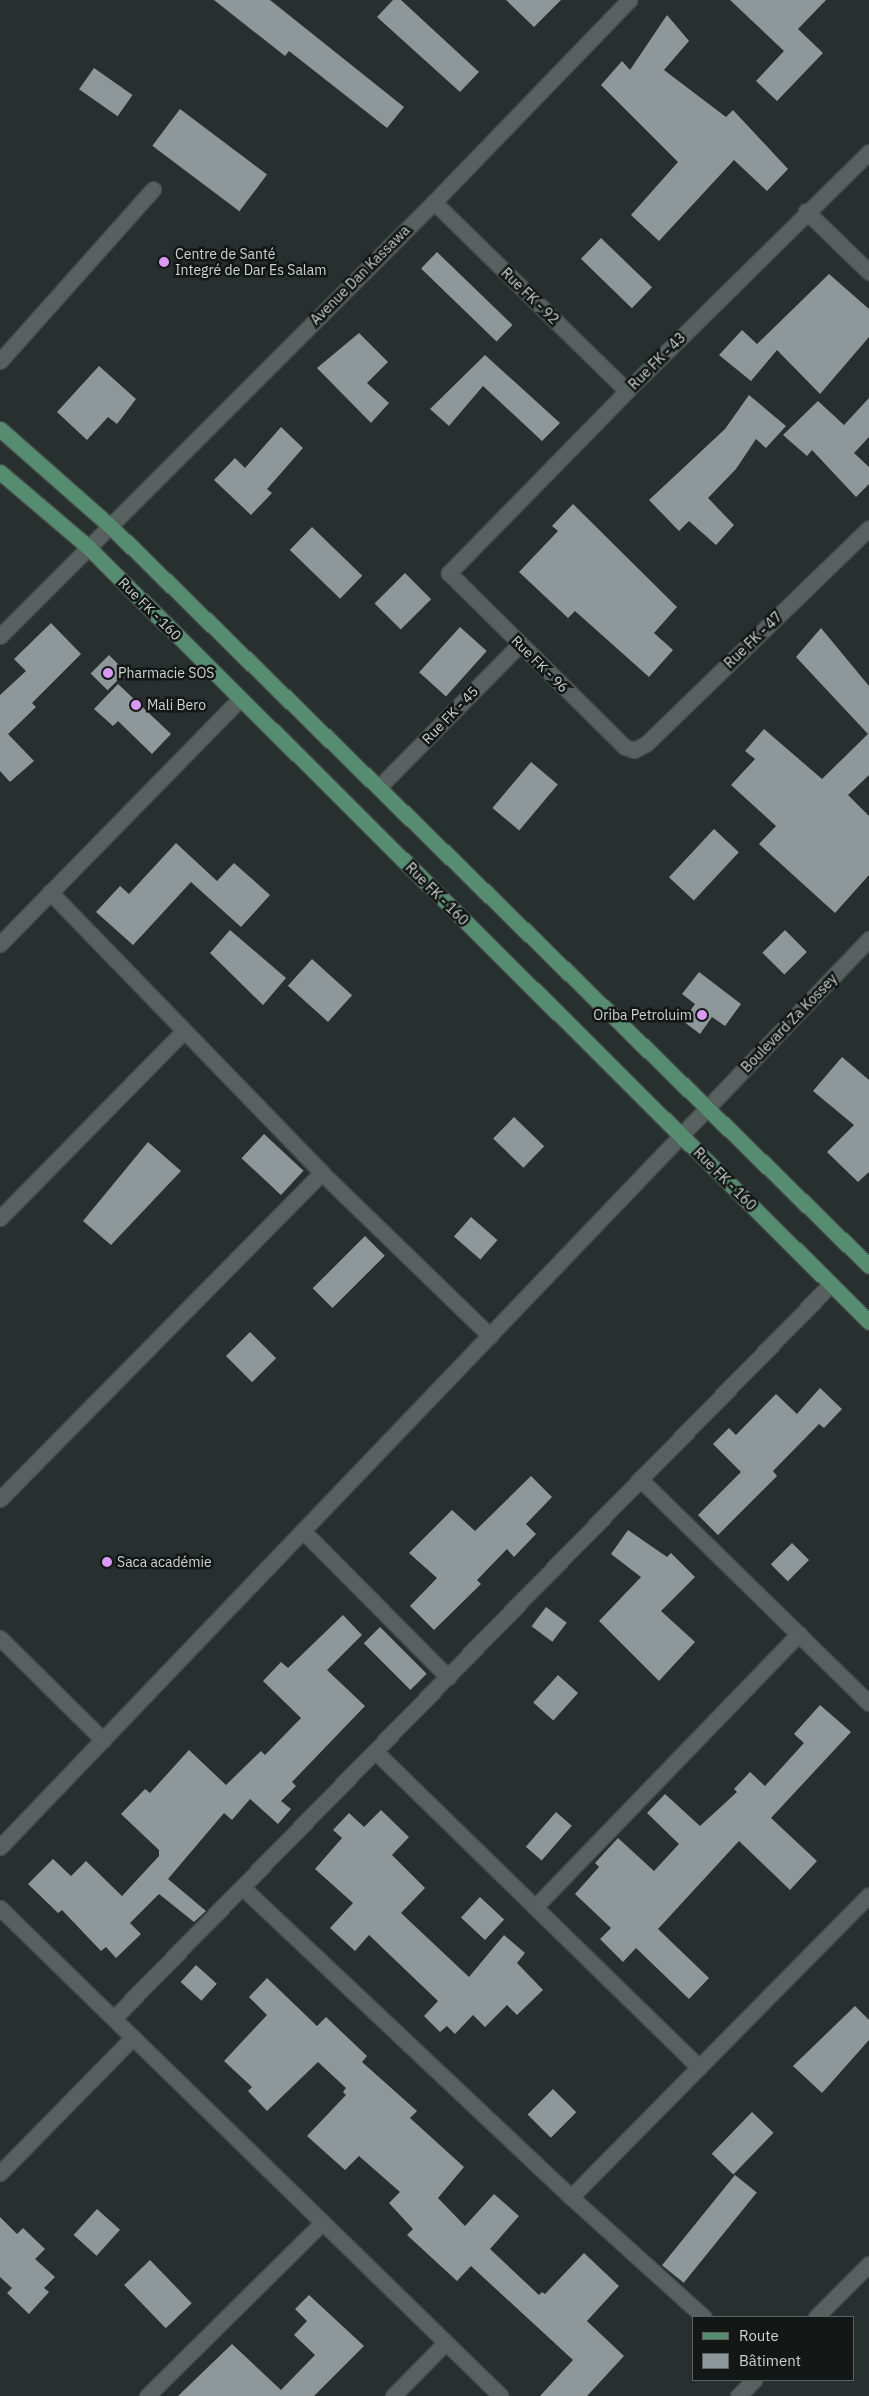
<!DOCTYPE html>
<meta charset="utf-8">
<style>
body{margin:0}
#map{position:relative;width:869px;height:2396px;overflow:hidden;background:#27302e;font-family:"IBM Plex Sans",sans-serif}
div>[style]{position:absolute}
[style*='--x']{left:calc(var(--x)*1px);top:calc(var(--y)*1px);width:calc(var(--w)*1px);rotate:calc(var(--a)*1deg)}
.building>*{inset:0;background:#8e989a;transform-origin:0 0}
.roads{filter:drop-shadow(1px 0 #454c4b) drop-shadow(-1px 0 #454c4b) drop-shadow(0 1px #454c4b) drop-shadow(0 -1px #454c4b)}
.minor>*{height:15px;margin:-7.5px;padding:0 7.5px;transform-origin:7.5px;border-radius:7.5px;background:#58615f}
.major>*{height:15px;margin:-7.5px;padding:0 7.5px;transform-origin:7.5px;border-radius:7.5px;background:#568c70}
.dots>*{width:14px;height:14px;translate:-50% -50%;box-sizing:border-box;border:2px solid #131716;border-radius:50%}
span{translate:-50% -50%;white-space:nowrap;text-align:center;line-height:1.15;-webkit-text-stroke:5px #131716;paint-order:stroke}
.poi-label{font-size:14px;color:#ced3d2}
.left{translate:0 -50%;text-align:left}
.right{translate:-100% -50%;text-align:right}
.street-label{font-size:14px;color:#ced3d2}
.legend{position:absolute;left:692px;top:2316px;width:162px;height:65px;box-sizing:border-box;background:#131716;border:1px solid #5e6261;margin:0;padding:6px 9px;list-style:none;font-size:15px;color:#ced3d2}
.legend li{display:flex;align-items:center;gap:10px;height:25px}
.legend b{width:25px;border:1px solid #5e6261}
</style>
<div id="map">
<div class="building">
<i style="clip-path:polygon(214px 0,270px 0,404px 107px,387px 128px,289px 51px,285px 56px)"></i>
<i style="clip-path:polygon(393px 0,401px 0,479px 72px,460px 92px,377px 17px)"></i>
<i style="clip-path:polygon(506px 0,561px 0,534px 27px)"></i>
<i style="clip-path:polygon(730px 0,826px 0,798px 29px,823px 53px,777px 101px,756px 81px,784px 51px)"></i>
<i style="clip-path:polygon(667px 15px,689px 41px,664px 70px,726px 117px,733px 110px,788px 169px,767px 191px,734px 160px,659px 241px,631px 215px,678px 162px,601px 85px,622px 61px,630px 70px)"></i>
<i style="left:94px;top:68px;width:47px;height:26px;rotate:35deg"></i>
<i style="left:180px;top:109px;width:109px;height:46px;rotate:37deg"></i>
<i style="left:601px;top:238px;width:71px;height:29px;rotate:44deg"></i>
<i style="left:437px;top:252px;width:105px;height:23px;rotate:44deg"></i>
<i style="clip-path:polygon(829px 274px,869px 309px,869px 337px,820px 394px,777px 350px,751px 381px,719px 355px,742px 330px,757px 344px)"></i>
<i style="clip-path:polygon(359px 333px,388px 362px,367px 383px,389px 403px,371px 423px,317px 368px)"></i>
<i style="clip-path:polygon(485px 355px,560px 423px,542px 441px,483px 386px,449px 426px,430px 409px)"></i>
<i style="clip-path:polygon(99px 366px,136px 399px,117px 424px,108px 417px,87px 440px,57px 412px)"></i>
<i style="clip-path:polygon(749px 395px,786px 426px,766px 448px,756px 439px,736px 469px,708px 498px,734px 525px,716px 545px,689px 521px,679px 531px,649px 500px,725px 429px)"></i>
<i style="clip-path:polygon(869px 398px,869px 437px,854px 453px,869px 467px,869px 484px,856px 497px,812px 450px,807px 456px,783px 435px,818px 401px,844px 425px)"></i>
<i style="clip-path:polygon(281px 427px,303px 448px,267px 489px,272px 493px,251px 515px,214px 480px,235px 458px,245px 468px)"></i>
<i style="clip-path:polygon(573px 504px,677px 607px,654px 633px,673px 650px,649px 677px,575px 611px,568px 618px,519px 572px,558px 531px,552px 526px)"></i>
<i style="left:312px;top:527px;width:70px;height:32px;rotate:44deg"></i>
<i style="left:405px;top:573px;width:37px;height:43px;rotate:45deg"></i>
<i style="clip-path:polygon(51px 623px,81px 654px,32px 703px,36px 707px,8px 734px,34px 761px,10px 782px,0 771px,0 695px,26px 671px,14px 659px)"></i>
<i style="left:460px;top:627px;width:36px;height:61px;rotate:42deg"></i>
<i style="clip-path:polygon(821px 628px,869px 686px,869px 775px,848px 795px,869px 816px,869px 875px,835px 913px,759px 844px,776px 826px,731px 785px,755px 759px,745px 751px,764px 729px,822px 779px,868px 734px,796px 657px)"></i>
<i style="left:109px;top:655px;width:24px;height:26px;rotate:45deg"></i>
<i style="clip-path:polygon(118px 684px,171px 734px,152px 754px,118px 721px,113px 726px,94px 709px)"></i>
<i style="left:531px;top:762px;width:35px;height:60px;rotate:40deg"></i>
<i style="left:714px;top:829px;width:34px;height:66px;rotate:43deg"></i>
<i style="clip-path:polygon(176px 843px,217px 881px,234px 863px,270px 895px,241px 927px,191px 882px,133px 945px,96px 912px,120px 886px,129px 894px)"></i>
<i style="clip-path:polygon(230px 930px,286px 978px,263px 1005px,210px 953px)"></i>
<i style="left:785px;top:930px;width:31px;height:32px;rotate:45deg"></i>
<i style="left:312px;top:959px;width:54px;height:36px;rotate:42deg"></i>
<i style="clip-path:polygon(699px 972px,741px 1004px,725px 1026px,712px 1017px,700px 1034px,683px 1021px,695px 1004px,682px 994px)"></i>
<i style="clip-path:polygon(842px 1057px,869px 1080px,869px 1172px,858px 1182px,827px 1152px,854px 1125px,813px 1091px)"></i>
<i style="left:514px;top:1117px;width:42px;height:30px;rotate:44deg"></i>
<i style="left:264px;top:1134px;width:54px;height:33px;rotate:43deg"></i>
<i style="clip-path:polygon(148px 1142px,181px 1171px,111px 1245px,83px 1221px)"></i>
<i style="left:471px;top:1217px;width:35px;height:26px;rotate:41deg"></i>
<i style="left:365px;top:1236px;width:28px;height:74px;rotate:45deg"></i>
<i style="left:250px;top:1332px;width:37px;height:34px;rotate:45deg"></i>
<i style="clip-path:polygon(820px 1388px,842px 1409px,824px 1428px,819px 1424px,773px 1471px,777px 1476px,718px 1535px,698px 1515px,741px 1472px,713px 1444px,729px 1428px,736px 1435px,776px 1394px,797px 1414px)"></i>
<i style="clip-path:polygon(531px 1476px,552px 1497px,526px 1524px,536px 1534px,514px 1557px,507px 1549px,477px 1580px,481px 1584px,434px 1630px,410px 1606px,437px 1578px,409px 1553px,452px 1510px,475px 1531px)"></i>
<i style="clip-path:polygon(628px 1530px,667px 1557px,671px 1553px,695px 1577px,661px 1611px,695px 1642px,659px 1681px,599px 1621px,641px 1577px,611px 1554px)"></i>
<i style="left:792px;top:1543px;width:24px;height:30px;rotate:45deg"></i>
<i style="left:546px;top:1607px;width:26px;height:24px;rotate:37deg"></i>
<i style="clip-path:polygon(343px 1615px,362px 1635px,327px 1670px,365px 1706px,292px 1782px,296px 1786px,281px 1801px,291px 1809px,278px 1824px,250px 1799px,232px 1820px,224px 1813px,168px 1879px,206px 1911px,194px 1922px,159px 1894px,130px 1923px,141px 1934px,116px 1958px,106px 1947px,101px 1951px,62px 1910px,58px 1913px,28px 1884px,53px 1859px,71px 1876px,86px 1861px,122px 1896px,159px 1856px,159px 1850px,121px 1814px,145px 1789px,150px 1793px,189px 1750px,226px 1785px,261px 1751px,265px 1755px,301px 1718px,263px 1681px,281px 1662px,288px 1668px)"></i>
<i style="left:380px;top:1627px;width:66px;height:23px;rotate:45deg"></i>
<i style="left:558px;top:1675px;width:27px;height:37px;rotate:42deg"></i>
<i style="clip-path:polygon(820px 1705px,851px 1732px,771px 1818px,817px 1861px,790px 1890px,739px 1841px,658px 1929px,709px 1978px,689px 1999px,636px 1948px,623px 1962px,600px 1939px,611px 1928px,575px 1894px,599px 1867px,595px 1863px,618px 1838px,654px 1871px,679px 1844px,647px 1813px,665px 1794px,700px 1826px,737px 1792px,734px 1789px,750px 1772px,765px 1786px,804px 1743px,794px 1734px)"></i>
<i style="clip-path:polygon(381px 1810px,409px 1837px,392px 1855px,425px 1888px,401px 1913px,469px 1977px,504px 1935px,525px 1953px,517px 1963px,543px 1990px,517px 2015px,507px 2005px,485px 2027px,473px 2015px,455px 2034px,447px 2026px,440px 2032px,424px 2016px,438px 2001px,369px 1935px,355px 1951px,330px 1928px,353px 1903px,315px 1869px,342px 1838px,333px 1830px,349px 1813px,364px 1827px)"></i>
<i style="left:556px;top:1812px;width:21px;height:46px;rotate:41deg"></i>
<i style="left:480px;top:1897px;width:33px;height:28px;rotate:43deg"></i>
<i style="left:196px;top:1965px;width:28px;height:23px;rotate:42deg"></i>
<i style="clip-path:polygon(267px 1978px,317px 2026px,326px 2017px,367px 2056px,362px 2062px,417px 2111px,410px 2118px,464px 2167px,438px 2198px,465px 2226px,494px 2194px,519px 2216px,490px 2249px,539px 2295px,542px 2292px,545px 2294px,584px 2253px,619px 2286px,587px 2321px,624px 2356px,587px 2396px,540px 2396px,573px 2360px,471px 2266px,457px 2281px,407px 2235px,413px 2229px,389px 2203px,400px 2192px,359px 2156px,345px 2170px,307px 2136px,346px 2095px,343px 2092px,346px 2088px,318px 2062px,267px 2111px,248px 2091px,252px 2087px,224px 2061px,267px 2015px,249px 1997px)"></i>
<i style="clip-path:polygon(855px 2006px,869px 2020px,869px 2040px,822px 2093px,793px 2066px)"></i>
<i style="left:553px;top:2089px;width:33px;height:36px;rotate:45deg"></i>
<i style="left:752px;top:2112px;width:30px;height:58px;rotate:44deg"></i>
<i style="left:735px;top:2175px;width:28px;height:116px;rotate:39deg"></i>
<i style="left:97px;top:2209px;width:31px;height:35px;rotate:42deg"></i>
<i style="clip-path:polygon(0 2217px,17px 2234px,23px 2228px,45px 2249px,35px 2259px,55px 2277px,44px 2288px,49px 2292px,29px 2314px,7px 2293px,12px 2288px,0 2277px)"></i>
<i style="left:150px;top:2260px;width:60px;height:36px;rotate:46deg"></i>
<i style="clip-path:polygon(309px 2295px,364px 2346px,314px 2396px,178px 2396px,232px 2344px,281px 2390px,315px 2355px,294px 2335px,307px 2321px,295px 2309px)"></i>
</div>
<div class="roads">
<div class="minor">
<i style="--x:869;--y:152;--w:340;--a:135.4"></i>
<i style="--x:627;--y:391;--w:255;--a:134.4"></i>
<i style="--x:449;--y:573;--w:247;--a:44.7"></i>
<i style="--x:625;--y:747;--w:9;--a:18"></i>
<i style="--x:634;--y:750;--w:13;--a:-27"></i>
<i style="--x:646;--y:744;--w:310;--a:-44.1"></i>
<i style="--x:434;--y:202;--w:270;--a:44.4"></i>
<i style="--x:806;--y:211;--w:88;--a:44.1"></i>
<i style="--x:0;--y:361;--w:230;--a:-48.3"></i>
<i style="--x:0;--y:636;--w:614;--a:-45"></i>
<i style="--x:434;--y:202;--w:281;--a:-46"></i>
<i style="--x:380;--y:786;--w:199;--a:-45.4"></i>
<i style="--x:50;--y:892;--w:391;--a:45.9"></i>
<i style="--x:322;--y:1173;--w:234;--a:44.1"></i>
<i style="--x:0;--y:944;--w:343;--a:-45.6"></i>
<i style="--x:0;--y:1218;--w:262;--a:-45.5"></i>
<i style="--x:640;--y:1479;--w:320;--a:44.4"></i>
<i style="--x:0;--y:1499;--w:458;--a:-45.4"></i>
<i style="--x:303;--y:1531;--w:206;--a:45.2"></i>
<i style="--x:0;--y:1638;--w:145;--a:44.7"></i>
<i style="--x:375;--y:1751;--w:453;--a:44.3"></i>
<i style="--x:0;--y:1847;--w:1257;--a:-46.26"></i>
<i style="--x:242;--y:1887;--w:452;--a:43.3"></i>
<i style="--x:571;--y:2197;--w:179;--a:42.1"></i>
<i style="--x:535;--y:1907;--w:380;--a:-46"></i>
<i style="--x:0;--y:1908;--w:699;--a:44.25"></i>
<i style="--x:114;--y:2018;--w:1026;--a:-45.67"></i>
<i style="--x:0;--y:2173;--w:190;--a:-45.6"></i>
<i style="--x:571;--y:2197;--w:424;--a:-45.4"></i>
<i style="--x:816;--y:2317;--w:75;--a:-45"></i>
<i style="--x:147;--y:2396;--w:247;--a:-44.7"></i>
<i style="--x:393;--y:2396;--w:74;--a:-45.5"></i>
<i style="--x:738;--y:2396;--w:23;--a:-45"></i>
</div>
<div class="major">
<i style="--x:0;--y:429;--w:145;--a:41.4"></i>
<i style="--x:109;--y:525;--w:1061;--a:44.27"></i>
<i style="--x:0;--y:472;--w:116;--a:40.4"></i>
<i style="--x:88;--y:547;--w:1100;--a:44.78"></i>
</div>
</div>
<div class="dots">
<i style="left:164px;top:262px;background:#db99f5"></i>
<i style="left:108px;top:673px;background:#db99f5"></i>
<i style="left:136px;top:705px;background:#db99f5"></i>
<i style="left:702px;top:1015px;background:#db99f5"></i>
<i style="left:107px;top:1562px;background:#db99f5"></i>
</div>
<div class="poi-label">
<span class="left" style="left:175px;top:262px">Centre de Santé<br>Integré de Dar Es Salam</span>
<span class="left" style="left:118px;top:673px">Pharmacie SOS</span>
<span class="left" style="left:147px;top:705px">Mali Bero</span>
<span class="right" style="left:692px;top:1015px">Oriba Petroluim</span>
<span class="left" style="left:117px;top:1562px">Saca académie</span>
</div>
<div class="street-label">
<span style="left:360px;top:275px;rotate:-45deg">Avenue Dan Kassawa</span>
<span style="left:530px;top:296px;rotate:44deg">Rue FK - 92</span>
<span style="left:657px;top:361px;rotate:-45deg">Rue FK - 43</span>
<span style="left:150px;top:609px;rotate:45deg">Rue FK - 160</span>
<span style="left:753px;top:640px;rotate:-44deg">Rue FK - 47</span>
<span style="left:540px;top:664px;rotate:45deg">Rue FK - 96</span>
<span style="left:450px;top:715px;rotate:-46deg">Rue FK - 45</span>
<span style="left:437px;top:894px;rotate:45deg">Rue FK - 160</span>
<span style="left:789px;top:1023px;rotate:-46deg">Boulevard Za Kossey</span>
<span style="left:725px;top:1179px;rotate:45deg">Rue FK - 160</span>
</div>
<ul class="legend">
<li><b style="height:6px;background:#568c70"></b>Route</li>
<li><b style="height:14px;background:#8e989a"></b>Bâtiment</li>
</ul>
</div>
